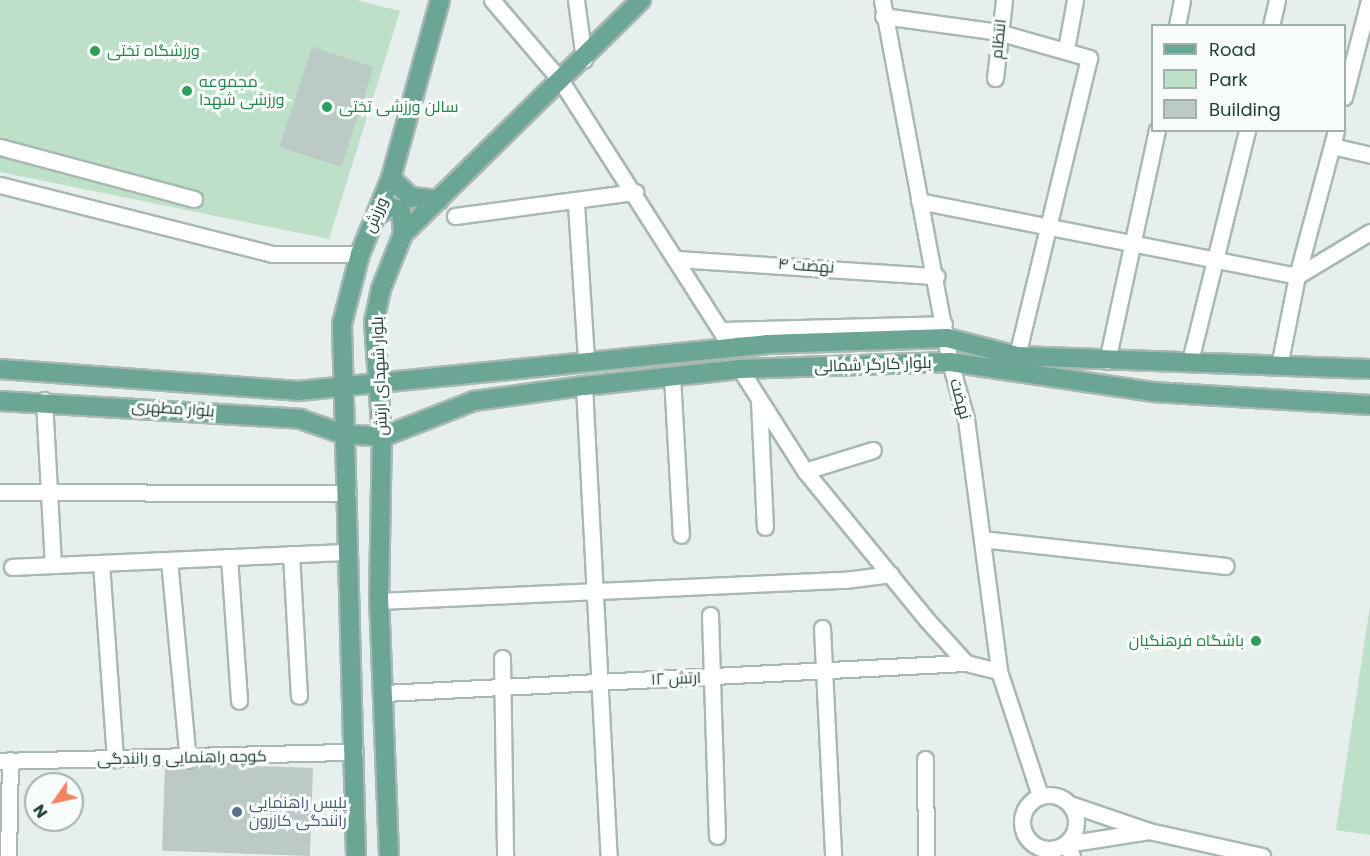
<!DOCTYPE html>
<meta charset="utf-8">
<style>
body{margin:0}
#map{position:relative;width:1370px;height:856px;overflow:hidden;background:#e6efeb;font-family:Poppins,Cairo,sans-serif}
div>[style]{position:absolute}
[style*='--x']{left:calc(var(--x)*1px);top:calc(var(--y)*1px);width:calc(var(--w)*1px);rotate:calc(var(--a)*1deg)}
.green>*{inset:0;background:#bfe0c8}
.building>*{inset:0;background:#bbcac4;transform-origin:0 0}
.roads{filter:drop-shadow(2px 0 #a8b8b2) drop-shadow(-2px 0 #a8b8b2) drop-shadow(0 2px #a8b8b2) drop-shadow(0 -2px #a8b8b2)}
.minor>*{height:15px;margin:-7.5px;padding:0 7.5px;transform-origin:7.5px;border-radius:7.5px;background:#fff}
.minor>.ring{margin:-7.5px;padding:0;box-sizing:content-box;background:none;border:15px solid #fff;border-radius:50%}
.major>*{height:18px;margin:-9px;padding:0 9px;transform-origin:9px;border-radius:9px;background:#6aa596}
.dots>*{width:16px;height:16px;translate:-50% -50%;box-sizing:border-box;border:3px solid #f7fbf9;border-radius:50%}
span{translate:-50% -50%;white-space:nowrap;text-align:center;line-height:1.15;-webkit-text-stroke:6px #f7fbf9;paint-order:stroke}
.street-label{font-size:16px;color:#24423a}
.leisure-label{font-size:16px;color:#27864d}
.left{translate:0 -50%;text-align:left}
.right{translate:-100% -50%;text-align:right}
.service-label{font-size:16px;color:#4e5e75}
.legend{position:absolute;left:1151px;top:24px;width:195px;height:108px;box-sizing:border-box;background:#f7fbf9;border:2px solid #a3b1ad;margin:0;padding:8px 10px;list-style:none;font-size:18px;color:#24423a}
.legend li{display:flex;align-items:center;gap:12px;height:30px}
.legend b{width:30px;border:2px solid #a3b1ad}
.north{position:absolute;left:24px;top:772px;width:60px;height:60px;box-sizing:border-box;background:#f7fbf9;border:2px solid #a3b1ad;border-radius:50%;rotate:236deg;font-size:16px;font-weight:700;line-height:24px;text-align:center;color:#24423a}
.north::after{content:'';display:block;margin:auto;width:21px;height:27px;background:#f4845f;clip-path:polygon(50% 0,100% 100%,50% 72%,0 100%)}
</style>
<div id="map">
<div class="green">
<i style="clip-path:polygon(0 0,356px 0,400px 11px,329px 239px,0 172px)"></i>
<i style="clip-path:polygon(1370px 606px,1370px 835px,1336px 830px)"></i>
</div>
<div class="building">
<i style="left:312px;top:47px;width:65px;height:105px;rotate:18deg"></i>
<i style="left:313px;top:768px;width:88px;height:148px;rotate:92deg"></i>
</div>
<div class="roads">
<div class="minor">
<i style="--x:492;--y:0;--w:106;--a:49.6"></i>
<i style="--x:561;--y:81;--w:316;--a:57.4"></i>
<i style="--x:576;--y:0;--w:60;--a:82.3"></i>
<i style="--x:882;--y:0;--w:368;--a:79.4"></i>
<i style="--x:950;--y:362;--w:59;--a:74.3"></i>
<i style="--x:966;--y:419;--w:254;--a:82.5"></i>
<i style="--x:999;--y:671;--w:132;--a:71.8"></i>
<i style="--x:883;--y:16;--w:116;--a:7.9"></i>
<i style="--x:998;--y:32;--w:95;--a:15.9"></i>
<i style="--x:1089;--y:58;--w:307;--a:103.6"></i>
<i style="--x:1177;--y:26;--w:26;--a:-79"></i>
<i style="--x:1271;--y:26;--w:27;--a:-77"></i>
<i style="--x:1066;--y:49;--w:50;--a:-79.6"></i>
<i style="--x:995;--y:78;--w:79;--a:-83.4"></i>
<i style="--x:1344;--y:97;--w:100;--a:-75.5"></i>
<i style="--x:1332;--y:146;--w:39;--a:13"></i>
<i style="--x:0;--y:147;--w:201;--a:15"></i>
<i style="--x:0;--y:185;--w:281;--a:14.2"></i>
<i style="--x:272;--y:254;--w:88;--a:0"></i>
<i style="--x:919;--y:201;--w:385;--a:11.2"></i>
<i style="--x:1297;--y:276;--w:151;--a:-75"></i>
<i style="--x:576;--y:204;--w:156;--a:86.3"></i>
<i style="--x:455;--y:216;--w:182;--a:-7.6"></i>
<i style="--x:677;--y:259;--w:260;--a:3.8"></i>
<i style="--x:721;--y:330;--w:223;--a:-1.5"></i>
<i style="--x:1107;--y:361;--w:236;--a:-77.8"></i>
<i style="--x:1190;--y:361;--w:238;--a:-76.1"></i>
<i style="--x:1279;--y:366;--w:92;--a:-78.7"></i>
<i style="--x:1297;--y:276;--w:85;--a:-31.1"></i>
<i style="--x:740;--y:369;--w:121;--a:57.5"></i>
<i style="--x:805;--y:471;--w:193;--a:50.7"></i>
<i style="--x:927;--y:620;--w:58;--a:47.8"></i>
<i style="--x:966;--y:663;--w:34;--a:14"></i>
<i style="--x:672;--y:376;--w:159;--a:86.8"></i>
<i style="--x:584;--y:386;--w:471;--a:87"></i>
<i style="--x:44;--y:400;--w:165;--a:86.9"></i>
<i style="--x:759;--y:401;--w:126;--a:87.3"></i>
<i style="--x:805;--y:471;--w:71;--a:-17.2"></i>
<i style="--x:0;--y:492;--w:348;--a:0.2"></i>
<i style="--x:982;--y:539;--w:245;--a:6.3"></i>
<i style="--x:291;--y:554;--w:142;--a:86.8"></i>
<i style="--x:229;--y:557;--w:144;--a:86"></i>
<i style="--x:169;--y:560;--w:201;--a:84.6"></i>
<i style="--x:101;--y:563;--w:197;--a:85.9"></i>
<i style="--x:12;--y:567;--w:336;--a:-2.6"></i>
<i style="--x:379;--y:601;--w:466;--a:-2.6"></i>
<i style="--x:845;--y:580;--w:46;--a:-7.4"></i>
<i style="--x:710;--y:615;--w:221;--a:88.2"></i>
<i style="--x:822;--y:628;--w:228;--a:87.2"></i>
<i style="--x:502;--y:658;--w:198;--a:89.1"></i>
<i style="--x:385;--y:693;--w:582;--a:-2.96"></i>
<i style="--x:925;--y:759;--w:97;--a:89.4"></i>
<i style="--x:0;--y:761;--w:355;--a:-1.5"></i>
<i class="ring" style="left:1022px;top:795px;width:39px;height:39px"></i>
<i style="--x:1070;--y:804;--w:83;--a:18.9"></i>
<i style="--x:1149;--y:831;--w:84;--a:171.1"></i>
<i style="--x:1066;--y:844;--w:13;--a:63"></i>
<i style="--x:1149;--y:831;--w:116;--a:12.5"></i>
<i style="--x:8;--y:856;--w:96;--a:-88.8"></i>
</div>
<div class="major">
<i style="--x:391;--y:178;--w:28;--a:44"></i>
<i style="--x:411;--y:197;--w:28;--a:6"></i>
<i style="--x:376;--y:216;--w:17;--a:-33"></i>
<i style="--x:390;--y:207;--w:11;--a:15"></i>
<i style="--x:401;--y:210;--w:24;--a:85"></i>
<i style="--x:0;--y:369;--w:299;--a:4.2"></i>
<i style="--x:298;--y:391;--w:471;--a:-5.7"></i>
<i style="--x:767;--y:344;--w:180;--a:-1.9"></i>
<i style="--x:947;--y:338;--w:72;--a:14.4"></i>
<i style="--x:1017;--y:356;--w:353;--a:2.1"></i>
<i style="--x:0;--y:401;--w:301;--a:3.4"></i>
<i style="--x:300;--y:419;--w:46;--a:19.2"></i>
<i style="--x:343;--y:434;--w:39;--a:4"></i>
<i style="--x:382;--y:437;--w:99;--a:-21.4"></i>
<i style="--x:474;--y:401;--w:111;--a:-7.8"></i>
<i style="--x:584;--y:386;--w:157;--a:-6.2"></i>
<i style="--x:740;--y:369;--w:210;--a:-1.9"></i>
<i style="--x:950;--y:362;--w:205;--a:8.4"></i>
<i style="--x:1153;--y:392;--w:217;--a:3.4"></i>
<i style="--x:356;--y:856;--w:532;--a:-91.51"></i>
<i style="--x:342;--y:324;--w:72;--a:-75.6"></i>
<i style="--x:360;--y:254;--w:82;--a:-67.8"></i>
<i style="--x:391;--y:178;--w:185;--a:-74.6"></i>
<i style="--x:389;--y:856;--w:255;--a:-92.2"></i>
<i style="--x:379;--y:601;--w:164;--a:-89"></i>
<i style="--x:382;--y:437;--w:115;--a:-94"></i>
<i style="--x:374;--y:322;--w:34;--a:-78"></i>
<i style="--x:381;--y:289;--w:59;--a:-68.2"></i>
<i style="--x:403;--y:234;--w:334;--a:-44.5"></i>
</div>
</div>
<div class="dots">
<i style="left:95px;top:51px;background:#2e9e5b"></i>
<i style="left:187px;top:91px;background:#2e9e5b"></i>
<i style="left:327px;top:107px;background:#2e9e5b"></i>
<i style="left:1256px;top:641px;background:#2e9e5b"></i>
<i style="left:237px;top:812px;background:#5c6f8a"></i>
</div>
<div class="street-label">
<span style="left:999px;top:39px;rotate:-84deg">انتظام</span>
<span style="left:376px;top:215px;rotate:-67deg">ورزش</span>
<span style="left:806px;top:266px;rotate:4deg">نهضت ۴</span>
<span style="left:873px;top:365px;rotate:-2deg">بلوار کارگر شمالی</span>
<span style="left:380px;top:376px;rotate:-92deg">بلوار شهدای ارتش</span>
<span style="left:960px;top:399px;rotate:75deg">نهضت</span>
<span style="left:173px;top:409px;rotate:4deg">بلوار مطهری</span>
<span style="left:676px;top:679px;rotate:-2deg">ارتش ۱۲</span>
<span style="left:182px;top:758px;rotate:-1deg">کوچه راهنمایی و رانندگی</span>
</div>
<div class="leisure-label">
<span class="left" style="left:107px;top:51px">ورزشگاه تختی</span>
<span class="left" style="left:199px;top:91px">مجموعه<br>ورزشی شهدا</span>
<span class="left" style="left:339px;top:107px">سالن ورزشی تختی</span>
<span class="right" style="left:1244px;top:641px">باشگاه فرهنگیان</span>
</div>
<div class="service-label">
<span class="left" style="left:249px;top:812px">پلیس راهنمایی<br>رانندگی کازرون</span>
</div>
<ul class="legend">
<li><b style="height:8px;background:#6aa596"></b>Road</li>
<li><b style="height:16px;background:#bfe0c8"></b>Park</li>
<li><b style="height:16px;background:#bbcac4"></b>Building</li>
</ul>
<div class="north">N</div>
</div>
